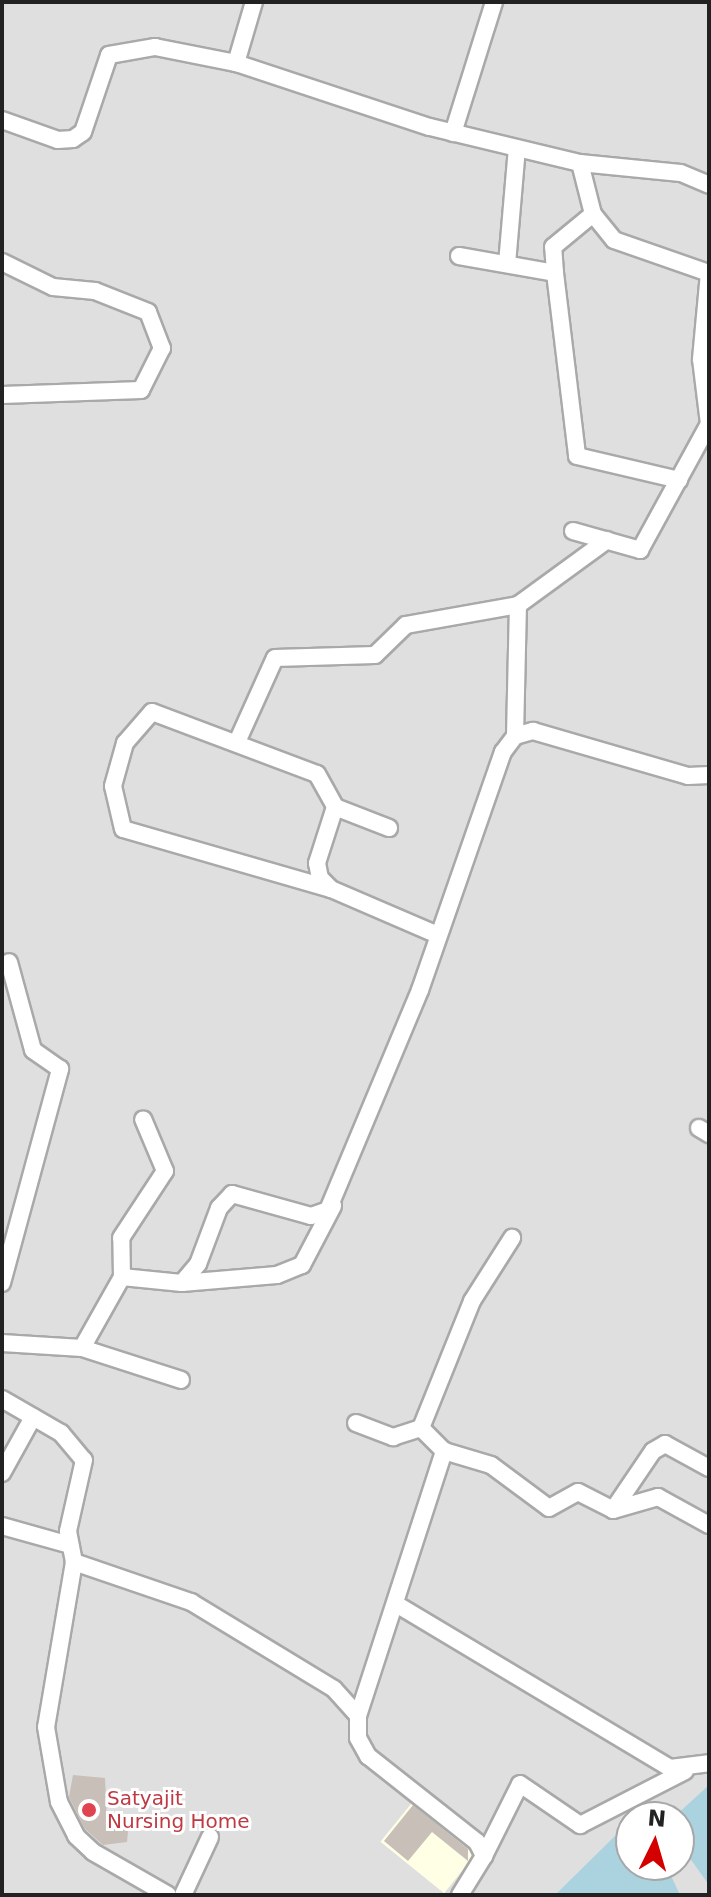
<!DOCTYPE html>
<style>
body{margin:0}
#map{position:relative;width:711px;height:1897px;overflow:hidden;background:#f2efe9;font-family:"DejaVu Sans",sans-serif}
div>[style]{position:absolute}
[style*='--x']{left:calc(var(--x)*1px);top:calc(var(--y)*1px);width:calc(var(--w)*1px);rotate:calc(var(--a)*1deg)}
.residential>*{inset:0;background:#e0dfdf}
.education>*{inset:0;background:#ffffe5;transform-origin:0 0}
.water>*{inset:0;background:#aad3df}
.building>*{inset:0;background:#c7bfb8}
.roads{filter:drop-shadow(2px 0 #a9a9a9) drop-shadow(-2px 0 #a9a9a9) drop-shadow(0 2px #a9a9a9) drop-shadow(0 -2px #a9a9a9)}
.street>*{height:16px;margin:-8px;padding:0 8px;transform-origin:8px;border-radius:8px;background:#fff}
.dots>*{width:22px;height:22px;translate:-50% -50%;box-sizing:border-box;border:4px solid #fff;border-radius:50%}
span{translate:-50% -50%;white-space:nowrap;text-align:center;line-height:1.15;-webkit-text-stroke:6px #fff;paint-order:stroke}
.health-label{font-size:20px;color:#be3a42}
.left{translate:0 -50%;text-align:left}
.frame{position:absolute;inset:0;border:4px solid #222;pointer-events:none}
.north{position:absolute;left:615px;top:1801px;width:80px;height:80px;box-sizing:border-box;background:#fff;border:2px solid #a7a7a7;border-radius:50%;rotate:5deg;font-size:22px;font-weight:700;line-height:32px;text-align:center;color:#222}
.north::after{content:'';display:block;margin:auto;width:28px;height:36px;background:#d40000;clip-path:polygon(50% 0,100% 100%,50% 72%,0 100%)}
</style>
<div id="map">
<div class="residential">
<i style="clip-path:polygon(evenodd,2px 2px,709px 2px,709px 1895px,2px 1895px,2px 2px,631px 1817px,679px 1817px,679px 1865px,631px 1865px,631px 1817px)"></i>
</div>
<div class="education">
<i style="left:415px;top:1799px;width:82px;height:55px;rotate:39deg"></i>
</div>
<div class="water">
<i style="clip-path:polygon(709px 1785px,709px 1885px,679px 1843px,679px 1817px,674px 1817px)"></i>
<i style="clip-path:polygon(615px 1836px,631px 1837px,631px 1865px,666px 1865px,680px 1895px,555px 1895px)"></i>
</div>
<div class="building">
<i style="clip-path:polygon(73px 1775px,105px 1778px,107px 1821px,129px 1821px,127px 1842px,103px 1845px,85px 1829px,69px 1797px)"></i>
<i style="clip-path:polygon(413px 1805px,468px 1849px,468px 1861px,432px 1832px,408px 1861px,384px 1841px)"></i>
</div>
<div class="roads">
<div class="street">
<i style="--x:236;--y:63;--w:64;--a:-73.6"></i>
<i style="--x:2;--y:120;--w:59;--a:19.7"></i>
<i style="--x:58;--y:140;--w:15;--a:-4"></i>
<i style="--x:73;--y:139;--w:12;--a:-35"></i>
<i style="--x:83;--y:132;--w:81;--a:-71.3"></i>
<i style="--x:109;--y:55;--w:47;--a:-9.9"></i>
<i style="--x:155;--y:47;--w:83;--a:11.2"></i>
<i style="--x:236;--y:63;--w:204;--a:18.3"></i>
<i style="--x:430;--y:127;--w:154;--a:13.5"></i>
<i style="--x:580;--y:163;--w:101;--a:5.7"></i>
<i style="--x:681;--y:173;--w:30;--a:23"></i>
<i style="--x:453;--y:133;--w:137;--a:-72.6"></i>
<i style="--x:580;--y:163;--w:53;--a:75.7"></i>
<i style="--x:593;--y:214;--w:33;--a:51"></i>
<i style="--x:614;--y:240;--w:101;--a:19.2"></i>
<i style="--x:459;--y:256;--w:97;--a:10"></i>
<i style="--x:555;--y:273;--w:184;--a:83.1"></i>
<i style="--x:577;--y:456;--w:105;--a:13.2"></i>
<i style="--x:2;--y:262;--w:57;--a:26.1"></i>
<i style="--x:53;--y:287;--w:42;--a:5.4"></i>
<i style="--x:95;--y:291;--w:57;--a:21.6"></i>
<i style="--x:148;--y:312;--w:39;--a:69"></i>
<i style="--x:162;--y:348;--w:47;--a:116.6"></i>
<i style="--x:141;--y:390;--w:139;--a:177.9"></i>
<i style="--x:507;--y:264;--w:116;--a:-85.1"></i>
<i style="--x:555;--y:273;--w:26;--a:-94"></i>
<i style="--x:553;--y:247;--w:52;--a:-39.5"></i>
<i style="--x:573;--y:531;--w:70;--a:15.8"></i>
<i style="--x:640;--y:550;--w:144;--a:-61.3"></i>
<i style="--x:709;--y:424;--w:65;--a:-97"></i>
<i style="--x:701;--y:359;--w:86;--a:-84.7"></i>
<i style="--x:515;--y:736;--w:131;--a:-88.7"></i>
<i style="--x:518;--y:605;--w:110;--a:-36.1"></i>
<i style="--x:237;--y:742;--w:92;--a:-65.7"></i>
<i style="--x:275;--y:658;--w:100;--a:-1.7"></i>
<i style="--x:375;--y:655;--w:43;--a:-44.1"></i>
<i style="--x:406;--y:625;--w:114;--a:-10.1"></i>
<i style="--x:335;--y:807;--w:58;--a:21.3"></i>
<i style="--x:331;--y:889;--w:216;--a:-163.9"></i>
<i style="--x:123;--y:829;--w:44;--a:-103.1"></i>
<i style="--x:113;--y:786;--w:45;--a:-74.4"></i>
<i style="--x:125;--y:743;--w:41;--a:-48.9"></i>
<i style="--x:152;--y:712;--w:176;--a:20.6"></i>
<i style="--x:317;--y:774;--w:38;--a:61"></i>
<i style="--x:335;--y:807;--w:59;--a:107.8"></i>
<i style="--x:317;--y:863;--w:15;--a:79"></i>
<i style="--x:320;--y:878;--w:16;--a:45"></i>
<i style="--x:331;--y:889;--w:116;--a:23.3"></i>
<i style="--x:699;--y:1128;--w:12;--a:31"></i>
<i style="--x:122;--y:1277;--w:39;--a:-91"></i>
<i style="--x:121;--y:1238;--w:80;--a:-56.7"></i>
<i style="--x:165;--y:1171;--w:56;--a:-112.9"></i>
<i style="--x:2;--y:1283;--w:222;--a:-74.8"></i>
<i style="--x:60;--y:1069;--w:33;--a:-145"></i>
<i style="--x:33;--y:1050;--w:91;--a:-105.3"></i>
<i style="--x:182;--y:1283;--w:95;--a:-4.8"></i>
<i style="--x:277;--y:1275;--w:27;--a:-22"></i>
<i style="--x:302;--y:1265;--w:67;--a:-62.3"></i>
<i style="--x:2;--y:1343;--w:80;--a:3.6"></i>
<i style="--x:82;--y:1348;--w:81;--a:-60.6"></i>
<i style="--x:122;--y:1277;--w:60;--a:5.7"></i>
<i style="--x:182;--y:1283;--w:25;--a:-50"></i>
<i style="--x:198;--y:1264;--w:60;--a:-69.4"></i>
<i style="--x:219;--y:1208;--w:19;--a:-47"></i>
<i style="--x:232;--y:1194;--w:82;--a:15.6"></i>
<i style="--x:311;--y:1216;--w:18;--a:-19"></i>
<i style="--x:328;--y:1210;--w:238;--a:-67.3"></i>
<i style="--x:420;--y:990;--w:252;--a:-70.8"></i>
<i style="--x:503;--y:752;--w:20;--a:-53"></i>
<i style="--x:515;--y:736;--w:19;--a:-16"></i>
<i style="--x:533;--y:731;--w:161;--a:16.2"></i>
<i style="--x:688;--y:776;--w:21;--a:-3"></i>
<i style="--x:82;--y:1348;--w:104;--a:17.9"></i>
<i style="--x:2;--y:1399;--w:68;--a:30"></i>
<i style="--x:61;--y:1433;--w:35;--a:50"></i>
<i style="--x:84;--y:1460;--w:73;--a:102.7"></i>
<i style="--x:68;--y:1531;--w:32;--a:79"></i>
<i style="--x:74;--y:1562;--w:167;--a:99.6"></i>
<i style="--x:46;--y:1727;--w:76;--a:80.2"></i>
<i style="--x:59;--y:1802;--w:38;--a:63"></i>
<i style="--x:76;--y:1836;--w:23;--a:43"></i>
<i style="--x:93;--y:1852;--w:86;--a:29.8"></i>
<i style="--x:356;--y:1423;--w:40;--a:21"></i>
<i style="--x:393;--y:1437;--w:29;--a:-18"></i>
<i style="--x:421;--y:1428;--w:33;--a:45"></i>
<i style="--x:444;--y:1451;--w:49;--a:16.6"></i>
<i style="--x:491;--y:1465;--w:72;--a:36.6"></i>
<i style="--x:549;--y:1508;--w:33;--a:-29"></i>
<i style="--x:578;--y:1492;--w:39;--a:27"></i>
<i style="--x:613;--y:1510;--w:47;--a:-16.1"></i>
<i style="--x:658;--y:1497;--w:58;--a:28.8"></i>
<i style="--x:421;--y:1428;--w:137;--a:-68.1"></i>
<i style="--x:472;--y:1301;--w:75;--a:-57.6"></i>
<i style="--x:2;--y:1473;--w:64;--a:-61"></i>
<i style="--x:613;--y:1510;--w:71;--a:-55.9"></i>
<i style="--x:653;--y:1451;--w:14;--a:-30"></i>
<i style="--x:665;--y:1444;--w:50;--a:28.6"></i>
<i style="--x:2;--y:1526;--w:71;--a:15.6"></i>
<i style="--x:74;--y:1562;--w:124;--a:18.9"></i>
<i style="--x:191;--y:1602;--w:167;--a:31.3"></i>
<i style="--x:334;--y:1689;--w:36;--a:48"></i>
<i style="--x:358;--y:1716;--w:22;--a:90"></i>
<i style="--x:358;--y:1738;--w:21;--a:61"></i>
<i style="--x:368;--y:1756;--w:139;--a:38.3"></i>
<i style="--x:477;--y:1842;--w:16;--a:63"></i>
<i style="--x:484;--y:1856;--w:46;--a:121.6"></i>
<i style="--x:396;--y:1604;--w:319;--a:30.9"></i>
<i style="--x:670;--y:1768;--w:39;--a:-7"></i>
<i style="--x:358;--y:1716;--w:279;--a:-72"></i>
<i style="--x:484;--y:1856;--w:80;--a:-63.4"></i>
<i style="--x:520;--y:1784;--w:73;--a:34.3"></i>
<i style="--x:580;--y:1825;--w:118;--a:-27.2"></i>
<i style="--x:183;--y:1895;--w:64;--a:-65"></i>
</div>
</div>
<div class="dots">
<i style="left:89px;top:1810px;background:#e0444e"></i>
</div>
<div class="health-label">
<span class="left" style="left:107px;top:1810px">Satyajit<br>Nursing Home</span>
</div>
<div class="frame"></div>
<div class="north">N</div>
</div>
